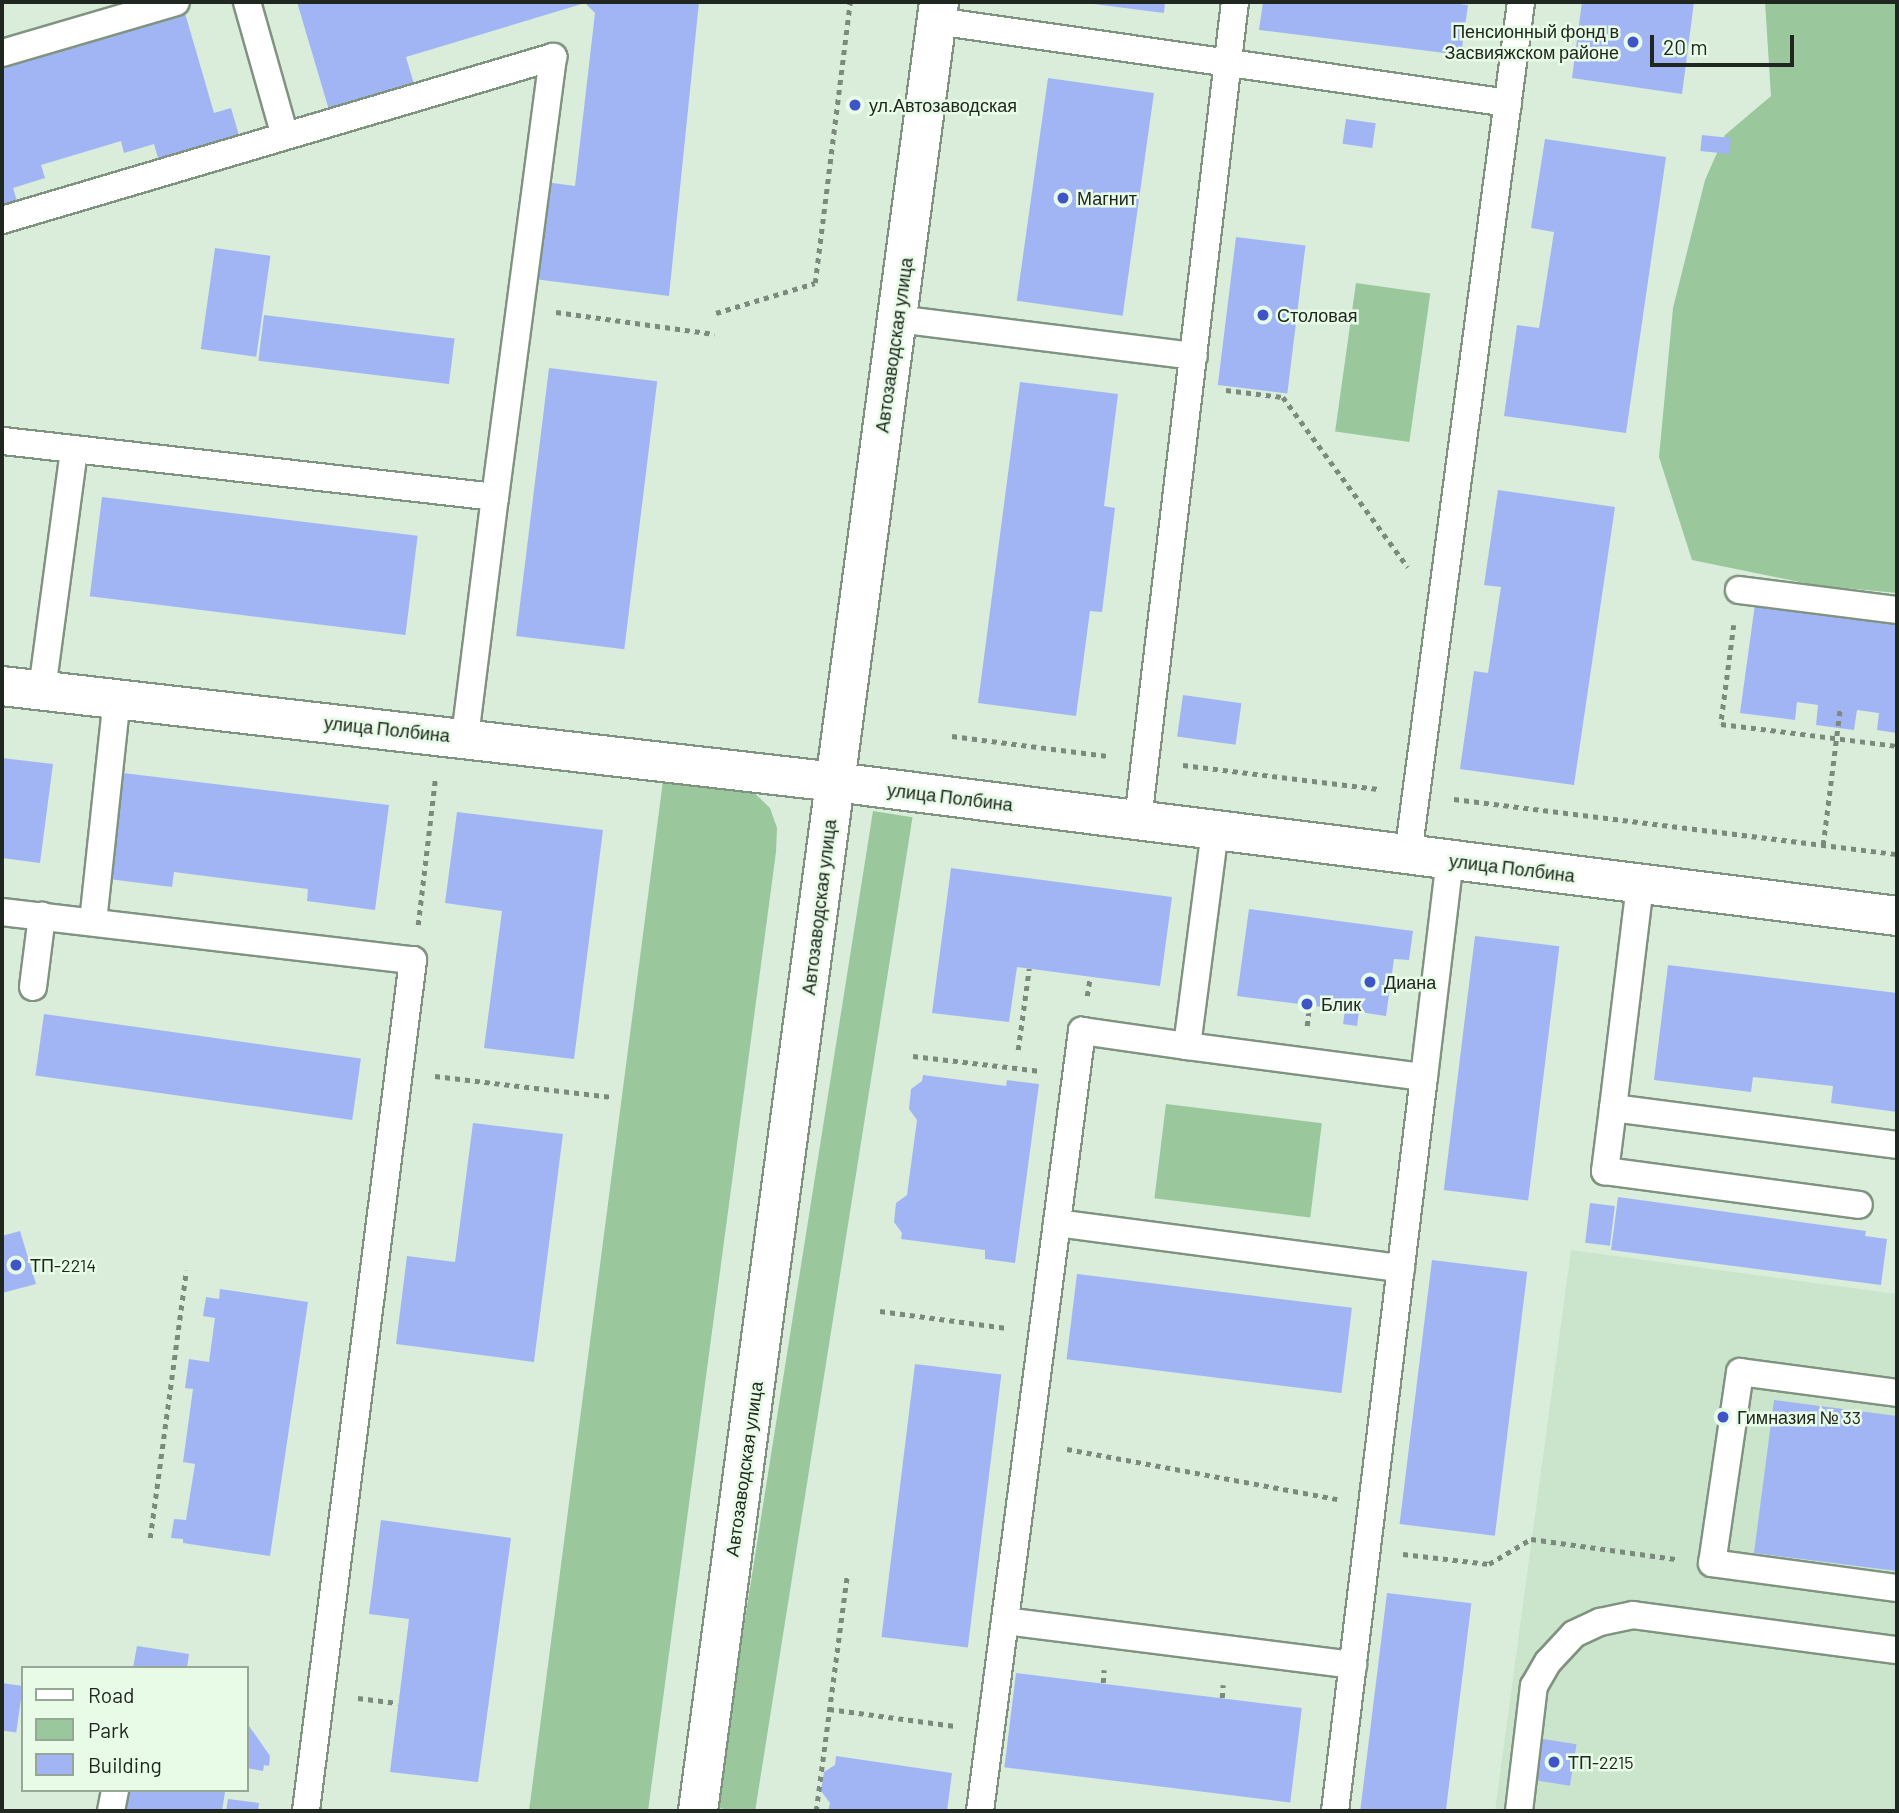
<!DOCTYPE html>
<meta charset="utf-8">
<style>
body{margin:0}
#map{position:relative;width:1899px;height:1813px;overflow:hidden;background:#d9edda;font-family:Barlow,sans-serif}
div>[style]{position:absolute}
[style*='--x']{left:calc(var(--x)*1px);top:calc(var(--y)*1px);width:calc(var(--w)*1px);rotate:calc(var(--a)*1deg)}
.built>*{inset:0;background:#cbe5cc}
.green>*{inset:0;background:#9ac79c;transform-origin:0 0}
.building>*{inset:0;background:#a1b5f5;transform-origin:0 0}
.path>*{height:4.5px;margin-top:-2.25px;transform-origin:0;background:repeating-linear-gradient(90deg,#7c8a7d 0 5px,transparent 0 10px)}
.roads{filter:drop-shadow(2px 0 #809381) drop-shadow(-2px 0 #809381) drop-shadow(0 2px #809381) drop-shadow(0 -2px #809381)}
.lane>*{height:26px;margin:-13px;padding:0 13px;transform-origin:13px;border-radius:13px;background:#fff}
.street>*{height:38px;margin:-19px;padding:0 19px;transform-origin:19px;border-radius:19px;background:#fff}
.secondary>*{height:38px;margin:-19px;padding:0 19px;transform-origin:19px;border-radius:19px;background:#fff}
.dots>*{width:19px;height:19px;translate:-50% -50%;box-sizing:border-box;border:4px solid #e7fbe7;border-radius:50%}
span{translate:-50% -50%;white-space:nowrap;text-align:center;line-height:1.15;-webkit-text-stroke:5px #e7fbe7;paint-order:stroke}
.poi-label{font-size:18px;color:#202720}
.right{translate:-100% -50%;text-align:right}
.left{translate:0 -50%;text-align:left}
.street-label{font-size:18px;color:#202720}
.frame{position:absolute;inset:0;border:4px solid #202720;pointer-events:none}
.legend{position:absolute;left:21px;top:1666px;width:228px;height:126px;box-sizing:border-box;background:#e7fbe7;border:2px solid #97a697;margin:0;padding:9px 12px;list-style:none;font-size:21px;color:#202720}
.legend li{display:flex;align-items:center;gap:14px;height:35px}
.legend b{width:35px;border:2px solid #97a697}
.scale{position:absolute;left:1650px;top:35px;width:144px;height:32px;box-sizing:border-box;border:4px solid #202720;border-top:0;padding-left:9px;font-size:21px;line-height:24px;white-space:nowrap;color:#202720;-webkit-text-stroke:5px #e7fbe7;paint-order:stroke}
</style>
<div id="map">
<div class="built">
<i style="clip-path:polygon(1571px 1250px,1897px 1294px,1897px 1811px,1495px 1811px)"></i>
</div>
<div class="green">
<i style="clip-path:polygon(1765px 2px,1897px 2px,1897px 593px,1814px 585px,1692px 560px,1659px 457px,1673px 308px,1705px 180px,1725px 135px,1771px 96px)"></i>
<i style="left:1356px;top:283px;width:75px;height:150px;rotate:8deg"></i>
<i style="clip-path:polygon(664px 773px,746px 785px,770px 808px,777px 828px,776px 852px,648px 1811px,529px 1811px)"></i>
<i style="left:873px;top:811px;width:40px;height:1009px;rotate:9deg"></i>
<i style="left:1166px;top:1104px;width:157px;height:95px;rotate:7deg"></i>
</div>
<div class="building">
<i style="clip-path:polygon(297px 2px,699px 2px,669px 296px,534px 279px,545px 182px,575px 186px,595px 13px,585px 3px,406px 57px,414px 84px,329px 110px)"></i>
<i style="clip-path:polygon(1078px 2px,1165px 2px,1164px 13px)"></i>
<i style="clip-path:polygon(1263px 2px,1442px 2px,1468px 5px,1461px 55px,1259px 30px)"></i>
<i style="clip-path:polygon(1582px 2px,1694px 2px,1682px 94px,1572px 78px)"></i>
<i style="clip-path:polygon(185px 13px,214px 113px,231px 108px,241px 142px,160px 165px,154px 144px,124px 153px,121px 141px,41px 165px,45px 178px,13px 188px,19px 207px,2px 212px,2px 67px)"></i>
<i style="left:1048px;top:78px;width:107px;height:225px;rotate:8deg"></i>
<i style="left:1346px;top:119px;width:30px;height:25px;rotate:8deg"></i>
<i style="left:1702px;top:135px;width:29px;height:16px;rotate:6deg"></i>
<i style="clip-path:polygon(1545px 139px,1666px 157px,1626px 433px,1504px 416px,1517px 325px,1539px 328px,1554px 232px,1531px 228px)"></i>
<i style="left:1236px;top:237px;width:70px;height:149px;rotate:7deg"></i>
<i style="left:215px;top:248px;width:56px;height:102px;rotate:8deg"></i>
<i style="left:264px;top:315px;width:192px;height:46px;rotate:7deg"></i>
<i style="left:549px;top:368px;width:109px;height:270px;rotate:7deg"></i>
<i style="clip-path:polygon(1020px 382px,1118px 394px,1104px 506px,1115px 508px,1102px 612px,1090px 611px,1076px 716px,978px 703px)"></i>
<i style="clip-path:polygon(1498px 490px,1615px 507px,1574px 785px,1460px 769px,1474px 671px,1488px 673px,1501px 587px,1484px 585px)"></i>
<i style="left:102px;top:497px;width:318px;height:100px;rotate:7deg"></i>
<i style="clip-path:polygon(1755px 604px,1897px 623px,1897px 733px,1877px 730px,1879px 713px,1857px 710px,1854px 730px,1816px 725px,1818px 705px,1797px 702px,1795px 720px,1740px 713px)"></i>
<i style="left:1183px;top:695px;width:59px;height:42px;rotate:8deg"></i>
<i style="clip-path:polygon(2px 758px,53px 764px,40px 863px,2px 858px)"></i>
<i style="clip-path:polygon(123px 773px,389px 805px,375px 910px,307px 901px,308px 889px,174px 872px,172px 887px,109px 879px)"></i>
<i style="clip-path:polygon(457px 812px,603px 830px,574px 1059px,484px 1048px,502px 911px,445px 903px)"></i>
<i style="clip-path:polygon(951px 868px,1172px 897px,1160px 986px,1017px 967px,1009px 1022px,932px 1013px)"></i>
<i style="clip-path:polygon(1249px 909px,1413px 931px,1409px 960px,1394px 959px,1386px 1016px,1359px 1012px,1357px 1026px,1343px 1024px,1345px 1010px,1237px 996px)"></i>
<i style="left:1475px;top:936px;width:85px;height:256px;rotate:7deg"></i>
<i style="clip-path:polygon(1668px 965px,1897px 993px,1897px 1112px,1831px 1103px,1833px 1086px,1753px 1077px,1751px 1092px,1654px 1080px)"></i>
<i style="left:44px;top:1014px;width:320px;height:62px;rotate:8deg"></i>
<i style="clip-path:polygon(923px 1075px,1006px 1086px,1007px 1080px,1039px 1084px,1015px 1263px,985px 1259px,985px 1250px,901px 1239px,902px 1233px,894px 1222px,896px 1203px,907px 1195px,917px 1120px,909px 1109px,911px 1089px,922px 1081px)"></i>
<i style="clip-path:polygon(473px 1123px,563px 1134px,534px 1362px,396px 1344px,407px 1256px,455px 1262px)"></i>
<i style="clip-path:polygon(1618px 1197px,1866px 1231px,1865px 1236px,1887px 1239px,1881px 1285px,1611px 1250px)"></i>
<i style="left:1590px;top:1203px;width:25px;height:40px;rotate:7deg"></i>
<i style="clip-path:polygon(20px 1231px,36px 1284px,2px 1293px,2px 1236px)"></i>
<i style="left:1432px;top:1260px;width:96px;height:266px;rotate:7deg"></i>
<i style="left:1077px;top:1274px;width:277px;height:86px;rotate:7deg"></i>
<i style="clip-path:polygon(220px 1289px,308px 1302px,270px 1556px,183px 1543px,183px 1539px,171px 1538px,174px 1519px,186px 1520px,195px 1464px,183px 1462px,193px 1389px,185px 1388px,189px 1359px,209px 1362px,215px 1318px,203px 1316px,206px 1297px,219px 1299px)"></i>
<i style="left:915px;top:1364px;width:87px;height:275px;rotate:7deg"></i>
<i style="clip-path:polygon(1774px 1400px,1897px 1416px,1897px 1571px,1754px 1553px)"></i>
<i style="clip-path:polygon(381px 1520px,511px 1538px,478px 1782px,390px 1772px,409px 1619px,369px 1614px)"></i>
<i style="left:1387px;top:1593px;width:85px;height:220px;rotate:7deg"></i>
<i style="clip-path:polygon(137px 1646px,189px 1654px,187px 1668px,133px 1668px)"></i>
<i style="left:1016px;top:1673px;width:288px;height:95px;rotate:7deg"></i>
<i style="left:2px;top:1683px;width:21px;height:47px;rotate:8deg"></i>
<i style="clip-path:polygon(247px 1723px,270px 1756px,269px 1766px,264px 1765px,263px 1771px,247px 1768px)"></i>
<i style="left:1537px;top:1738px;width:40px;height:42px;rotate:9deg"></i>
<i style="clip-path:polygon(836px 1756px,952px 1773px,947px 1811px,828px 1811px,830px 1803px,821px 1791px,824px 1772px,835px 1765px)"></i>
<i style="clip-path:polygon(129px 1790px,214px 1790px,225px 1792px,222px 1811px,126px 1811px)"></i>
<i style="clip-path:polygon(228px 1799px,259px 1803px,258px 1811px,226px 1811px)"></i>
</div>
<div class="path">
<i style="--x:556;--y:312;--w:160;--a:7.9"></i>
<i style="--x:716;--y:313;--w:103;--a:-16.9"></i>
<i style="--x:815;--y:283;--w:283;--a:-82.9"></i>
<i style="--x:1226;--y:390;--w:57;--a:7"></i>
<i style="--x:1283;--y:397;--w:211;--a:53.7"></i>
<i style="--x:1734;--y:625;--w:100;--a:97.5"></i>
<i style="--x:1721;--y:724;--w:177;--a:7.1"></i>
<i style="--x:952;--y:736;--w:157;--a:7.3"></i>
<i style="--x:1183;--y:765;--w:197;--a:7"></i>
<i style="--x:1454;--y:799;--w:446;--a:7.1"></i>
<i style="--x:1823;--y:845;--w:138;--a:-82.9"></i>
<i style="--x:418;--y:925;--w:146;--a:-83.3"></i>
<i style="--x:1087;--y:996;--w:19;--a:-81"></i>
<i style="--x:1307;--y:1026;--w:20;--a:-84"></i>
<i style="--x:1018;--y:1050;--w:82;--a:-82.3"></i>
<i style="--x:913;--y:1056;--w:128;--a:6.7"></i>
<i style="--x:435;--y:1076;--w:178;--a:6.8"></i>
<i style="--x:880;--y:1311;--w:128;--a:7.6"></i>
<i style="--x:1067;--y:1449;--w:275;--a:10.5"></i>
<i style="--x:150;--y:1538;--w:270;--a:-82.3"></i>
<i style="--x:1403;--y:1554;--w:87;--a:6.6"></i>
<i style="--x:1489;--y:1564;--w:49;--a:-30.8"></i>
<i style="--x:1531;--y:1539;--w:146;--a:7.9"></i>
<i style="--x:1103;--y:1683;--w:13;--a:-86"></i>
<i style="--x:358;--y:1698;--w:40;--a:7.1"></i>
<i style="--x:1222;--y:1698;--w:13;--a:-86"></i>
<i style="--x:829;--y:1709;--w:127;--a:7.7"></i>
<i style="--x:816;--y:1811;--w:239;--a:-82.5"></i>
</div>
<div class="roads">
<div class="lane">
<i style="--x:247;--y:2;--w:139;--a:74.2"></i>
<i style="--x:937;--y:21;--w:577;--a:8.17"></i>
<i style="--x:2;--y:53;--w:181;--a:-16.3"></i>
<i style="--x:2;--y:220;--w:575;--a:-16.48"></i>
<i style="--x:553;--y:57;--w:444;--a:97.5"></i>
<i style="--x:495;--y:497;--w:496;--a:-173.5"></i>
<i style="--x:897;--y:319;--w:299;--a:7.1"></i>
<i style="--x:1739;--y:590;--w:159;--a:7.2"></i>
<i style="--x:42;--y:690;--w:243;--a:-82.4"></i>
<i style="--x:465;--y:737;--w:242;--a:-82.9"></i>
<i style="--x:1138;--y:820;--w:824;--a:-83.24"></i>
<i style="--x:1408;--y:855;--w:860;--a:-82.45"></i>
<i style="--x:1640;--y:885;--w:225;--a:96.9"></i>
<i style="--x:1613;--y:1108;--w:286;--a:7.4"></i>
<i style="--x:2;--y:912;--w:414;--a:6.7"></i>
<i style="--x:413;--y:960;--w:858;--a:97.17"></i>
<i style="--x:93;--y:922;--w:225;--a:-83.9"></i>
<i style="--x:33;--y:987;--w:72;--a:-82.8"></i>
<i style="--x:1187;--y:1046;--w:239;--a:7.5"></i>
<i style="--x:1424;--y:1077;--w:219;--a:-83.2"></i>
<i style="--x:1613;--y:1108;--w:64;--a:97.2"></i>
<i style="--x:1605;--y:1171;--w:256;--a:7.6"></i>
<i style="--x:1057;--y:1223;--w:347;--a:7.5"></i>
<i style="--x:1897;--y:1393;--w:158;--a:-172.4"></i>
<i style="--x:1740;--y:1372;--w:193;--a:98.3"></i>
<i style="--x:1712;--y:1563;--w:187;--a:7.7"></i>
<i style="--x:1005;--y:1621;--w:351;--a:7.2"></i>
<i style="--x:111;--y:1811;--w:21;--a:-79"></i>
<i style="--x:980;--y:1811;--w:787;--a:-82.55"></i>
<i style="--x:1082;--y:1031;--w:106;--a:8.1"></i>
<i style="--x:1187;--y:1046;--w:218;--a:-82.6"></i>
<i style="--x:1335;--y:1811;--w:739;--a:-83.09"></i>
<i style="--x:1519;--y:1811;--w:126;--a:-83.2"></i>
<i style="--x:1534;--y:1686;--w:28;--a:-60"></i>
<i style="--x:1548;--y:1662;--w:38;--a:-47"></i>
<i style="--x:1574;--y:1634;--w:29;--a:-25"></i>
<i style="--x:1600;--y:1622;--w:34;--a:-12"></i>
<i style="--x:1633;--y:1615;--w:266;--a:7.6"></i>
</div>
<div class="street">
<i style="--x:2;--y:686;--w:839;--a:6.57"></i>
</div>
<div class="secondary">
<i style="--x:835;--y:782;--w:1070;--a:7.19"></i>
<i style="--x:698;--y:1811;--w:1825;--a:-82.41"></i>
</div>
</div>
<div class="dots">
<i style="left:1633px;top:42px;background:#3e54c7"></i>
<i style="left:855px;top:105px;background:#3e54c7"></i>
<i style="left:1063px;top:198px;background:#3e54c7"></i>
<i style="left:1263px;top:315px;background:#3e54c7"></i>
<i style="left:1370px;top:982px;background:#3e54c7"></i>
<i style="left:1307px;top:1004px;background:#3e54c7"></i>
<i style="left:16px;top:1265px;background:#3e54c7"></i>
<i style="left:1723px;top:1417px;background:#3e54c7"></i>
<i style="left:1554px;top:1762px;background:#3e54c7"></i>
</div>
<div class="poi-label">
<span class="right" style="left:1619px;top:42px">Пенсионный фонд в<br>Засвияжском районе</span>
<span class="left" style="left:869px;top:105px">ул.Автозаводская</span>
<span class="left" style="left:1077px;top:198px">Магнит</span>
<span class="left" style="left:1277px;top:315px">Столовая</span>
<span class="left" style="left:1384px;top:982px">Диана</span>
<span class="left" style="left:1321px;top:1004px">Блик</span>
<span class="left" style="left:30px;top:1265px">ТП-2214</span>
<span class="left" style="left:1737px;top:1417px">Гимназия № 33</span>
<span class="left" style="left:1568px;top:1762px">ТП-2215</span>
</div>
<div class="street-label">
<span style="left:894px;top:345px;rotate:-82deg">Автозаводская улица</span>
<span style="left:387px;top:729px;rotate:6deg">улица Полбина</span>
<span style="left:950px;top:797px;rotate:7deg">улица Полбина</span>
<span style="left:1512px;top:868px;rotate:7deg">улица Полбина</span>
<span style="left:819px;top:907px;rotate:-83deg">Автозаводская улица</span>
<span style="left:744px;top:1469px;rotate:-82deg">Автозаводская улица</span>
</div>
<div class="frame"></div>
<ul class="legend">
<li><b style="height:9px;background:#fff"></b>Road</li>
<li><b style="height:19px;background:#9ac79c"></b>Park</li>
<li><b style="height:19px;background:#a1b5f5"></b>Building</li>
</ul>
<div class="scale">20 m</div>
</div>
